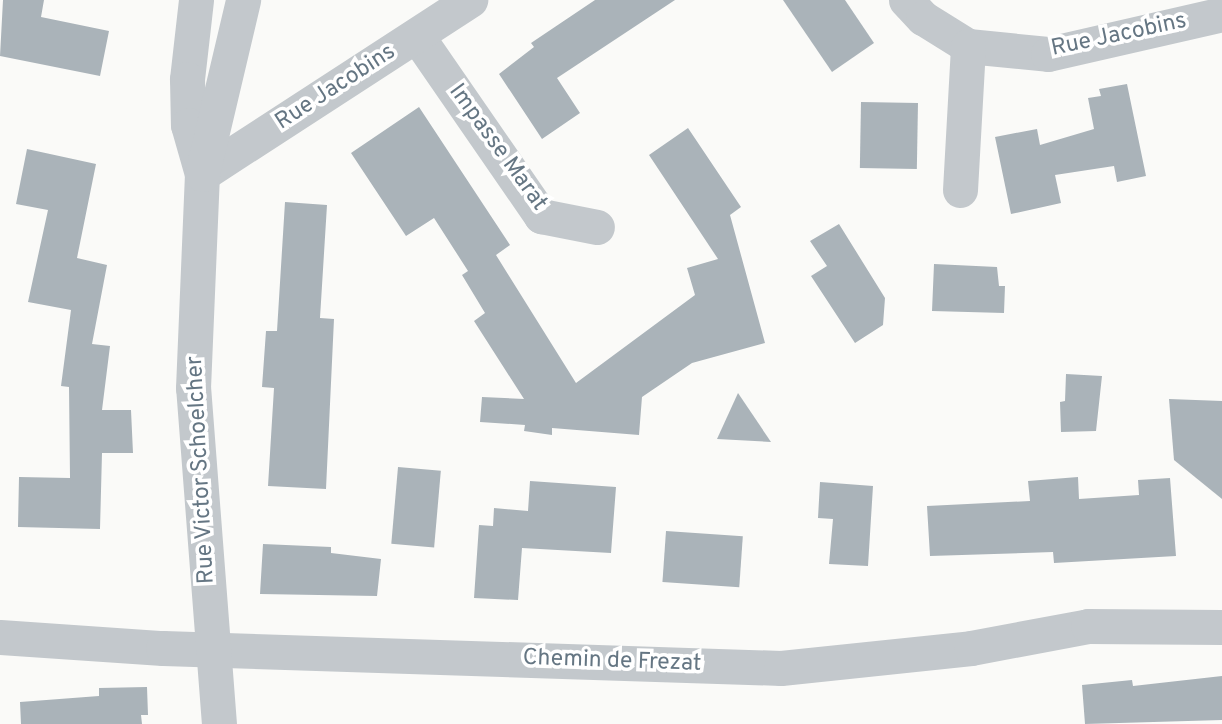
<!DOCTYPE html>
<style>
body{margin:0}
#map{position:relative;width:1222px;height:724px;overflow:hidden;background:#fafaf8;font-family:Overpass,sans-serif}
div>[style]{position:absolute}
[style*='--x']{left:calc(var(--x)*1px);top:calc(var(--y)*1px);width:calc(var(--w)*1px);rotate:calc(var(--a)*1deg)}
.building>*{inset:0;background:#aab3b9;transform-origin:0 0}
.street>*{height:35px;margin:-17.5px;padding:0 17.5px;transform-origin:17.5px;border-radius:17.5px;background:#c3c8cc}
span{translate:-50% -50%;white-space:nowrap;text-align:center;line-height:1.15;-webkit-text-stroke:7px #fff;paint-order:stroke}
.street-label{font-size:23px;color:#657683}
</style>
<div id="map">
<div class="building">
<i style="clip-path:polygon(3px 0,44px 0,41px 17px,109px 31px,100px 76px,0 56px)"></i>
<i style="clip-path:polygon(595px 0,675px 0,557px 78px,580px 113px,542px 139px,499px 74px,534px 47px,531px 43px)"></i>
<i style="clip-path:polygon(783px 0,845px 0,874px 43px,832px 72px)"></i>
<i style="clip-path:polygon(1127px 84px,1146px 176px,1117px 182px,1114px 166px,1055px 175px,1061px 203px,1011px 214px,995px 137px,1037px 129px,1040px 145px,1094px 129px,1088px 98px,1101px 96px,1099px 89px)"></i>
<i style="left:861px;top:102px;width:57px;height:66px;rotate:1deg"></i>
<i style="clip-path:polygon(419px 107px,510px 245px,496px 255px,576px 383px,695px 295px,687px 268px,718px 259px,649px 155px,688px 128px,741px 207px,730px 215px,765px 343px,692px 363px,642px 397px,639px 435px,552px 428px,552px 435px,524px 431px,525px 425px,480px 422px,482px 397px,524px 399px,474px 321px,485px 313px,462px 275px,468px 271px,434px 218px,406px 236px,351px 153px)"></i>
<i style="clip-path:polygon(27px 149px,96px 164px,77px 258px,107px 265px,92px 344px,110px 346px,102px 410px,131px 410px,133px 453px,102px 453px,100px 529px,18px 527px,19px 477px,70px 478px,69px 387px,61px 386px,71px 310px,28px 302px,48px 210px,16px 204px)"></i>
<i style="clip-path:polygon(285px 202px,327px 205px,320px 318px,334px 319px,326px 489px,268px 486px,274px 388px,262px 387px,266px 331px,277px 331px)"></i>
<i style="clip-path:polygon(839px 224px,885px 298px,883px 325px,855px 343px,811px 276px,827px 266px,810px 241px)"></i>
<i style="clip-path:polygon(934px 264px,997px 267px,999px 286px,1005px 286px,1004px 313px,932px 311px)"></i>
<i style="clip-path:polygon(1066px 374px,1102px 376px,1096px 431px,1061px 432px,1060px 402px,1065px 401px)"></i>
<i style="clip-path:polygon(738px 393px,771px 442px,717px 439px)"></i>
<i style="clip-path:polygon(1169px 399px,1222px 401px,1222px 499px,1174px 460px)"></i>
<i style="left:398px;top:467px;width:43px;height:77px;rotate:5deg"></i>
<i style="clip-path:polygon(1078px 477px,1079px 499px,1139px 495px,1138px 480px,1170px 478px,1176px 556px,1054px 563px,1053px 552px,930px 556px,927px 506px,1030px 501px,1028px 481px)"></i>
<i style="clip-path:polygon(530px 481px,616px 487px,611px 553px,522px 548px,518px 600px,474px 598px,479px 525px,493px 526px,494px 508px,528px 511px)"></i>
<i style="clip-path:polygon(820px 482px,873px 486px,868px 566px,829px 564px,833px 519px,818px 518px)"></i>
<i style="left:666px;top:531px;width:77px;height:51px;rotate:4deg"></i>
<i style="clip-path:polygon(263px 544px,331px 547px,331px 553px,381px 559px,377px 596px,260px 594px)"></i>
<i style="clip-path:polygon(1222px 676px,1222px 720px,1085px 724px,1082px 685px,1132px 680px,1133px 686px)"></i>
<i style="clip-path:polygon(147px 687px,148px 715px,141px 715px,142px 724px,21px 724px,20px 702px,99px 696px,99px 688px)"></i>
</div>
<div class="street">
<i style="--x:196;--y:0;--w:80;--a:96.5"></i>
<i style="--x:187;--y:79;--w:46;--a:88.8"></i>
<i style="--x:188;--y:125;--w:51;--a:74.1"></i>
<i style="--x:906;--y:0;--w:25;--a:47"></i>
<i style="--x:923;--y:18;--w:53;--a:31.9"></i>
<i style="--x:968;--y:46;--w:80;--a:5.7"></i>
<i style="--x:1048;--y:54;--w:179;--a:-12.9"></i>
<i style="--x:417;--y:36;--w:219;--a:55.4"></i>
<i style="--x:541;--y:216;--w:57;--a:11.1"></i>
<i style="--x:202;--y:174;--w:320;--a:-33"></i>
<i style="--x:960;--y:190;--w:144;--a:-86.8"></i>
<i style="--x:0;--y:637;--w:163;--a:3.9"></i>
<i style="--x:163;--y:648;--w:618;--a:1.85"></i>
<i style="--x:781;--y:668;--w:191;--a:-6"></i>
<i style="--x:971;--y:648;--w:119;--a:-10.6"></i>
<i style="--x:1088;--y:626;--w:134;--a:0.4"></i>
<i style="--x:219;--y:724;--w:337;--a:-94.4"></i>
<i style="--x:193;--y:388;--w:214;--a:-87.6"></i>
<i style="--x:202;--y:174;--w:179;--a:-76.7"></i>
</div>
<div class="street-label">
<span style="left:1119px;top:36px;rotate:-12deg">Rue Jacobins</span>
<span style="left:336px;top:88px;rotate:-33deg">Rue Jacobins</span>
<span style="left:497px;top:148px;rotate:54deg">Impasse Marat</span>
<span style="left:202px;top:470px;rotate:-93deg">Rue Victor Schoelcher</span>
<span style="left:612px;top:662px;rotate:2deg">Chemin de Frezat</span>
</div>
</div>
